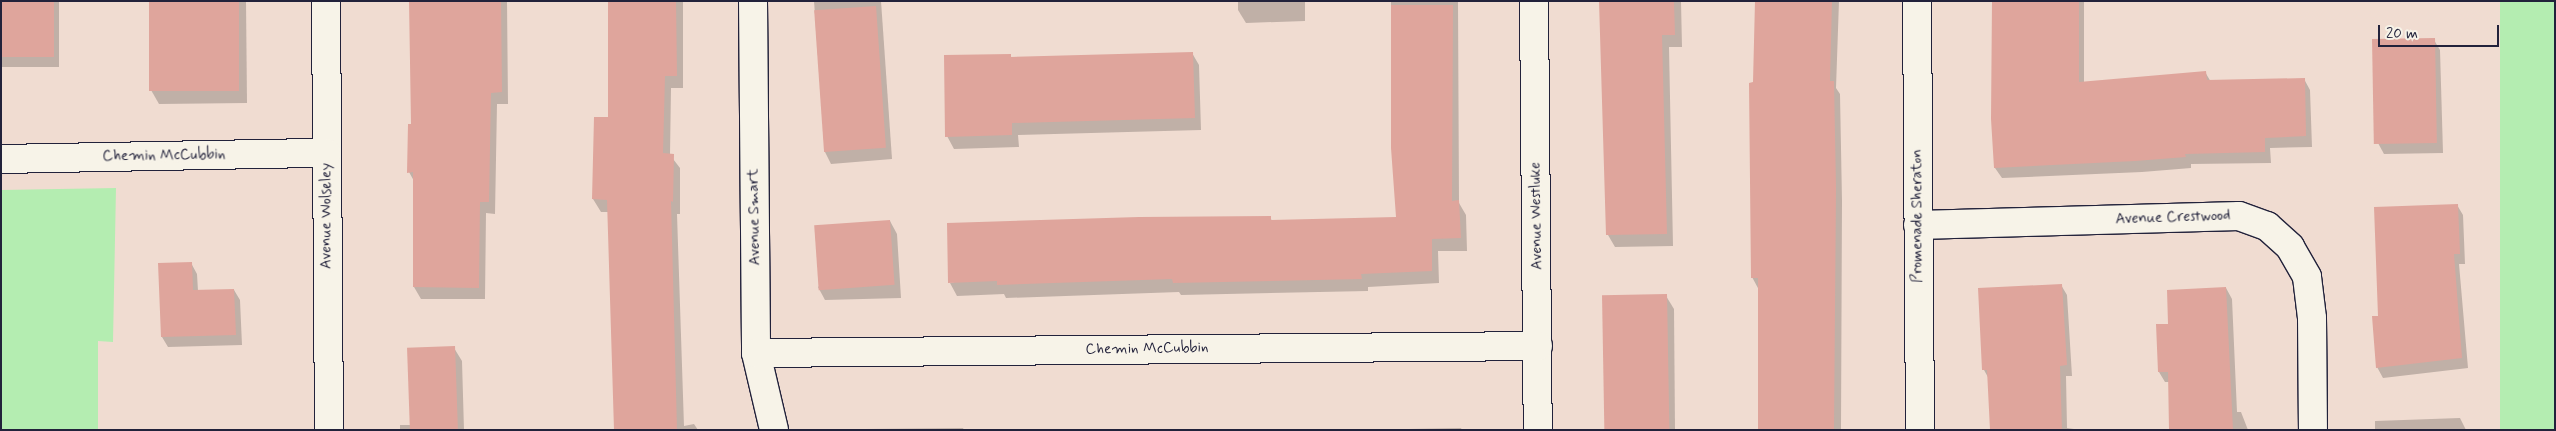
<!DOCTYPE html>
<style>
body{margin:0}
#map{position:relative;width:2556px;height:431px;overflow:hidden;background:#f0dcd1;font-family:Mynerve,sans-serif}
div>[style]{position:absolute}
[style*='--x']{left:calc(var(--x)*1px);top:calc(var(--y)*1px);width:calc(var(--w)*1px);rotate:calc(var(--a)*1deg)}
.green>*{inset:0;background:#b4edb1;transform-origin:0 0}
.shadow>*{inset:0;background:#0003;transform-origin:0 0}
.building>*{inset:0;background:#dfa59c;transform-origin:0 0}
.roads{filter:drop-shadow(1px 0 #22223b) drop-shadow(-1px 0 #22223b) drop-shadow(0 1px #22223b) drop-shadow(0 -1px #22223b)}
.minor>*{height:28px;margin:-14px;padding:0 14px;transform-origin:14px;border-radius:14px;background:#f7f3e8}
span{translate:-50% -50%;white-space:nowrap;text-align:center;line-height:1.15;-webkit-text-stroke:4.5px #f7f3e8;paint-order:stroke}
.street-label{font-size:15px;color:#22223b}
.frame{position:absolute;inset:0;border:2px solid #22223b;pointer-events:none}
.scale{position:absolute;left:2378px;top:25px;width:121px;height:22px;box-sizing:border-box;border:2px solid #22223b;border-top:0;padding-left:6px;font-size:15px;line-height:18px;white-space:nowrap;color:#22223b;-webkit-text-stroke:4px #f7f3e8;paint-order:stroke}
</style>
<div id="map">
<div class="green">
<i style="left:2500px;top:1px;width:55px;height:429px"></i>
<i style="clip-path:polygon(116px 188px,113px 342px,98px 341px,98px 430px,1px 430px,1px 190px)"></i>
</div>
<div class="shadow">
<i style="left:1px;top:1px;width:58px;height:66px"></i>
<i style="clip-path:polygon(150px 1px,246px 1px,247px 103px,159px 104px,151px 90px)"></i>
<i style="clip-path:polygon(411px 1px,507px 1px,508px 104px,497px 104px,495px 214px,486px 213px,485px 299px,421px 299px,414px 287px,414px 181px,409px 172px,412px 125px)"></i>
<i style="clip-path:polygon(609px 1px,683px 1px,683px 88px,671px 88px,670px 155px,680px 168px,680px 214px,677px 214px,684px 426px,694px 424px,698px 430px,629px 430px,609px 212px,601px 212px,593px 199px,595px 118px,610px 118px)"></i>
<i style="clip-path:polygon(814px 1px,881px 1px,892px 159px,831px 164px,825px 152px)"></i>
<i style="clip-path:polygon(1238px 1px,1305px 1px,1305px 21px,1246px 23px,1238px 10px)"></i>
<i style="clip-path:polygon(1391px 1px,1458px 1px,1459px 203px,1466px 215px,1467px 251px,1438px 251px,1439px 283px,1368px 287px,1368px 291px,1181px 295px,1179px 292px,1006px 298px,1004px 294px,957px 296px,950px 283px,1270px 217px,1272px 221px,1397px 218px,1392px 148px)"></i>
<i style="clip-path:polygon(1600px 1px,1681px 1px,1682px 47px,1669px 47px,1673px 246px,1615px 247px,1608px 235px)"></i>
<i style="clip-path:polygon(1756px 1px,1839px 1px,1836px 88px,1840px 94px,1842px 201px,1841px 430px,1759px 430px,1759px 290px,1752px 277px)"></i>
<i style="clip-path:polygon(1993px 1px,2084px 1px,2084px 83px,2205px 72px,2211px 82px,2304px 79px,2310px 90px,2312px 147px,2270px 148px,2271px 163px,2191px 164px,2191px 168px,2142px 172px,2002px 178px,1995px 168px)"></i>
<i style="clip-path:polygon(2434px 40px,2440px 50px,2443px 153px,2384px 154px,2378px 143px)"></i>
<i style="clip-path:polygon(1192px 53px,1199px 65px,1201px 130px,1018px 135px,1019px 147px,954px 149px,947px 136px,1010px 55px,1012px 58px)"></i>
<i style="clip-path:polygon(2457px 205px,2463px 215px,2465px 264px,2459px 264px,2468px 368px,2383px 378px,2377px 367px,2379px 317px)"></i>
<i style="clip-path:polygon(890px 221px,897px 234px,901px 298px,825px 300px,818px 287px)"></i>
<i style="clip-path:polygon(191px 263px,197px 274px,198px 291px,234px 290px,240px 300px,242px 345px,168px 347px,162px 337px)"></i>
<i style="clip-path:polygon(2061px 285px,2067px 295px,2072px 376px,2066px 376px,2067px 428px,2081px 430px,1992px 430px,1989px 379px,1984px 370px)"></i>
<i style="clip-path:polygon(2226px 288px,2232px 299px,2237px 412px,2241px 412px,2248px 430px,2171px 430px,2170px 382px,2165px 382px,2159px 372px,2170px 325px)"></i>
<i style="clip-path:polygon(1666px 296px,1674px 309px,1675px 430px,1605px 430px)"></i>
<i style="clip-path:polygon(454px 348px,462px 361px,464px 430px,400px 430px,400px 425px,411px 425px)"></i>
<i style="clip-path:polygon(2460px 418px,2466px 430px,2375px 430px,2375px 421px)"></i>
<i style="clip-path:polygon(963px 428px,964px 430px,864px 430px,864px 429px)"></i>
<i style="clip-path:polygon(1461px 428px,1462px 430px,1354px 430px)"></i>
</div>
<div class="building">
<i style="left:1px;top:1px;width:53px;height:56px"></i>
<i style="left:149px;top:1px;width:90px;height:90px"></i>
<i style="clip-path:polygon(409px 1px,501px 1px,502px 92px,491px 93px,489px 202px,480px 202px,479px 288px,413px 287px,413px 172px,407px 173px,408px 124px,411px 124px)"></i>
<i style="clip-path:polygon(608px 1px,676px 1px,677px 76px,665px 76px,663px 153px,674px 154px,673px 202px,671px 201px,677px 430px,614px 430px,607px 200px,592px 199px,594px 117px,608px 117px)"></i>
<i style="clip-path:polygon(1599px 1px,1674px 1px,1675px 35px,1662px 35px,1667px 234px,1606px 235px)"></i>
<i style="clip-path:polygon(1755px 1px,1832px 1px,1830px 81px,1834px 81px,1836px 188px,1834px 430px,1758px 430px,1758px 278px,1751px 278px,1749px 83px,1753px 82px)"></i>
<i style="clip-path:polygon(1992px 1px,2079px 1px,2079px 82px,2206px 71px,2207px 80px,2305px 78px,2306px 136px,2265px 138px,2265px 152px,2185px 154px,2186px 157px,2135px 161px,1994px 168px,1991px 119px)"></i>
<i style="clip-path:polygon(1391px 5px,1453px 5px,1452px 201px,1459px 200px,1461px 238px,1432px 239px,1432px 271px,1361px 274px,1362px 279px,1173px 283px,1172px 279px,997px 285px,997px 281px,948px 283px,947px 223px,1139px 217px,1271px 216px,1271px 220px,1396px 217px,1391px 148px)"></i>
<i style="left:876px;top:6px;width:142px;height:62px;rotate:86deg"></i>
<i style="left:2435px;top:38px;width:105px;height:63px;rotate:89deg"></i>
<i style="clip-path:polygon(1193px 52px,1195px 118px,1012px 123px,1012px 135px,945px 137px,944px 55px,1011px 54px,1011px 57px)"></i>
<i style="clip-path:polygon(2458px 204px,2460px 254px,2454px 254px,2462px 358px,2376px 368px,2372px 316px,2378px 316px,2374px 207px)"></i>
<i style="left:890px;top:220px;width:65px;height:76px;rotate:86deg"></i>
<i style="clip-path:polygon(192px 262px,193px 290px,234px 289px,236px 335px,161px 337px,158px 263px)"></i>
<i style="clip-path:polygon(2062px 284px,2067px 365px,2060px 366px,2062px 430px,1990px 430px,1987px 370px,1982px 370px,1978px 288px)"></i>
<i style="clip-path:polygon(2226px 287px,2233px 430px,2169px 430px,2168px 372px,2158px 372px,2156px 324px,2168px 324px,2167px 290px)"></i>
<i style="left:1667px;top:294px;width:136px;height:65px;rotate:89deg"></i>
<i style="left:455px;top:346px;width:84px;height:48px;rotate:88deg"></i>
</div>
<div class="roads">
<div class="minor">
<i style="--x:326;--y:1;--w:429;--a:89.6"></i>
<i style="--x:753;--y:1;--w:352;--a:89.5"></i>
<i style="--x:756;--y:353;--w:79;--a:76.8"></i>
<i style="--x:1534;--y:1;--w:429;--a:89.5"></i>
<i style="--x:1917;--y:1;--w:429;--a:89.6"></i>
<i style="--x:1;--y:159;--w:325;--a:-1.1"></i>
<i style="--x:1918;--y:225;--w:321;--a:-1.6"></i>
<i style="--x:2239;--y:216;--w:30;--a:20"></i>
<i style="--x:2267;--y:226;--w:31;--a:42"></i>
<i style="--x:2290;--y:247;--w:34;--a:60"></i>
<i style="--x:2307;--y:277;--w:41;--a:83"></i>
<i style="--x:2312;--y:318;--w:112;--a:89.5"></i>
<i style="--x:756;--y:353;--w:782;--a:-0.51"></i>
</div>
</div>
<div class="street-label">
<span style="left:164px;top:156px;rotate:-1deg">Chemin McCubbin</span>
<span style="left:327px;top:216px;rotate:-90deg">Avenue Wolseley</span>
<span style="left:1537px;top:216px;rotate:-91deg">Avenue Westluke</span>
<span style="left:1918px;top:216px;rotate:-90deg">Promenade Sheraton</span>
<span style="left:755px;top:217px;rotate:-91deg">Avenue Smart</span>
<span style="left:2173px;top:218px;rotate:-2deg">Avenue Crestwood</span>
<span style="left:1147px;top:349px;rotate:-1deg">Chemin McCubbin</span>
</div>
<div class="frame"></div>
<div class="scale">20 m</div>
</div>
